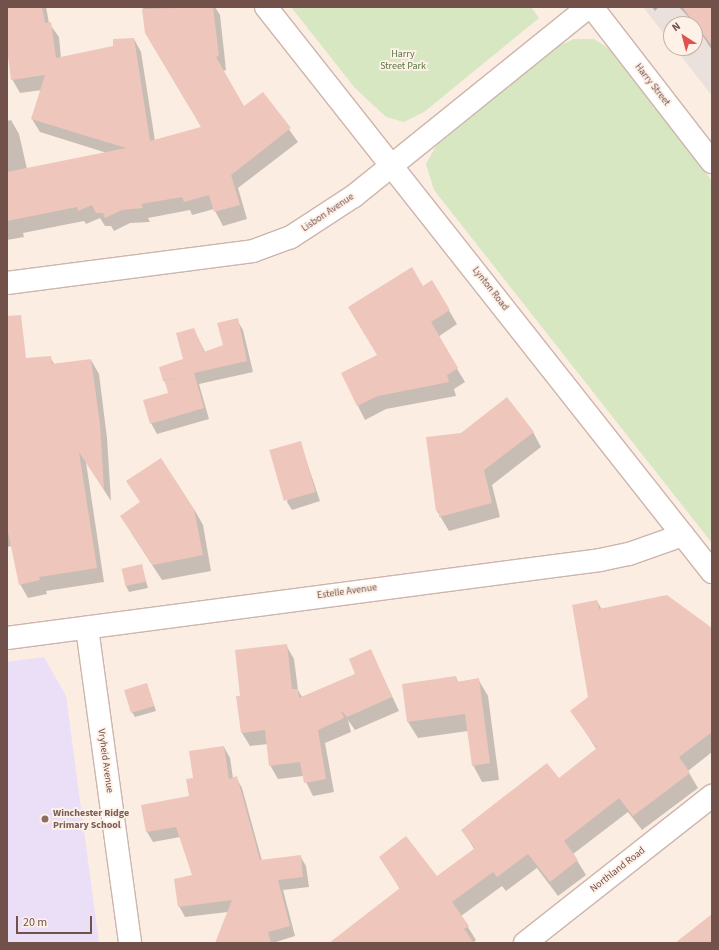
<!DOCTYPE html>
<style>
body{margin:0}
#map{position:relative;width:719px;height:950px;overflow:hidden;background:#fbede2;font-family:"Source Sans 3",sans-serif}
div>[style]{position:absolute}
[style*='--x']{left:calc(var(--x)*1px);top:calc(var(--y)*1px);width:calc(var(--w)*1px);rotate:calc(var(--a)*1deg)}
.industrial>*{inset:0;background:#eae1dd}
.education>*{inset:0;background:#eadff7}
.green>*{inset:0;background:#d7e7c1}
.shadow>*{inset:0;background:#0003}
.building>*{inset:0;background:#efc6bb;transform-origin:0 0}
.roads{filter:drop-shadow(1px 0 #cdb5ac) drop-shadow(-1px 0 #cdb5ac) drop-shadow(0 1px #cdb5ac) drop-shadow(0 -1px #cdb5ac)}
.minor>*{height:22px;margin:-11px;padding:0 11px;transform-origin:11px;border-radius:11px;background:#fff}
.dots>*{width:11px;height:11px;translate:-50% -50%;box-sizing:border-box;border:2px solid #fef1e8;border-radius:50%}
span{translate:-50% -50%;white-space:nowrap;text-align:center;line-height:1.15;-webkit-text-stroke:3.5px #fef1e8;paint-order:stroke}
.park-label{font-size:10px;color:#5b7742}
.street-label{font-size:10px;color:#71514a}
.education-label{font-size:10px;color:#785e54;font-weight:700}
.left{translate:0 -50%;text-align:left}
.frame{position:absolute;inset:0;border:8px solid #71514a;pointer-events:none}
.north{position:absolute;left:663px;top:16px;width:40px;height:40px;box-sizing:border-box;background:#fef1e8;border:1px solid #c6b1a9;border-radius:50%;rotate:324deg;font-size:11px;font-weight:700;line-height:16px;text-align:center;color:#71514a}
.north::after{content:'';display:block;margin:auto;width:14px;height:18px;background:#df534c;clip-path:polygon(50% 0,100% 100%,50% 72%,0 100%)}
.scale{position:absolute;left:16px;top:916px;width:76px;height:18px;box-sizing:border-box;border:2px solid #71514a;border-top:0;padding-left:5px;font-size:12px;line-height:14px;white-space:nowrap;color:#71514a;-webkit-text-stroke:3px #fef1e8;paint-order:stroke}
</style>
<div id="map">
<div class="industrial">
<i style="clip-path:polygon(643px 7px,712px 7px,712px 96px,675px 48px,695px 48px,695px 24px,671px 24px,671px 43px)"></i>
</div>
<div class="education">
<i style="clip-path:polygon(44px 657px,66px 696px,99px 943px,7px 943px,7px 662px)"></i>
</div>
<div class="green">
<i style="clip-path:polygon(291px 7px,531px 7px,539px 18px,424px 112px,404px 122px,386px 117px,355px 88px)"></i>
<i style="clip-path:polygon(574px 39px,594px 39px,608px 48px,712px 181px,712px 543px,434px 190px,426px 164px,436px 146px,559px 46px)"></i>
</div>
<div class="shadow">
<i style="clip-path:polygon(7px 7px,46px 7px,49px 23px,59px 37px,61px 58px,114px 47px,134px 39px,141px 52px,155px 141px,203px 127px,146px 33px,143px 7px,215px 7px,220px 15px,226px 70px,223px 71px,244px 108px,263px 93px,298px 142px,238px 188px,247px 219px,223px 226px,214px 209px,192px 215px,190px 210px,148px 218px,150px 222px,130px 223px,114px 231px,111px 226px,105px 226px,100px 218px,86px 224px,84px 221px,23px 233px,24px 237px,7px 240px,7px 121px,11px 120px,19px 134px,27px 169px,107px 153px,40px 132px,32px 119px,42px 90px,20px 93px,12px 79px,7px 42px)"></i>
<i style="clip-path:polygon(652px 7px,659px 7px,655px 11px)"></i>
<i style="clip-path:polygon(679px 7px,712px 7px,712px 50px,695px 24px)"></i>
<i style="clip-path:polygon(432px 282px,457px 324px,438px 337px,465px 382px,454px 389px,456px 396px,386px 409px,365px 420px,342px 374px,378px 356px,423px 287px)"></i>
<i style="clip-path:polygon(237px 320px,243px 330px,253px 372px,199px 384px,209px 419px,157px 434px,151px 423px,170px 394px,164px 380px,185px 360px,194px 330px,205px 352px,225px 346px)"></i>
<i style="clip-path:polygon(50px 357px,54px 364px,91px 360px,99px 374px,107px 438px,111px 501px,86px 462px,104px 582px,46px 591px,47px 594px,28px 598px,20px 584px,12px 546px,7px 547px,7px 361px)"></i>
<i style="clip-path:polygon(533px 432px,541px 447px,492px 485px,500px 517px,449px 531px,437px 511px,428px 438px)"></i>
<i style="clip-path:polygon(300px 442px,320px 501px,292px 510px,287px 502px)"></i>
<i style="clip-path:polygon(194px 509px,203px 525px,211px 571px,162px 580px,130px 531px)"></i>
<i style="clip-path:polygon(141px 565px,148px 588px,129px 592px,126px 586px)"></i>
<i style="clip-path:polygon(597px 601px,602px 610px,712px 629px,712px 752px,688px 771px,698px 788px,642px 830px,628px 812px,573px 854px,586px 875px,558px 896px,537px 868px,506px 891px,502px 886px,461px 916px,476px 940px,473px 943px,335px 943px,400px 889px,380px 857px,437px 877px,475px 850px,462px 830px,559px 780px,597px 750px,572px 711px,589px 698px)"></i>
<i style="clip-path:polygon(286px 645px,294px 659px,298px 690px,302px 697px,356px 674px,371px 651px,399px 711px,355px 730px,348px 720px,351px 732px,325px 743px,334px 792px,313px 796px,303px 776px,278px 779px,270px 765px,268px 744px,250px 746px,242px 733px,242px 697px)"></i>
<i style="clip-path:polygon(456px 677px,458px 682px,478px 679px,488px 696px,499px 780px,482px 782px,473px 765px,468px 731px,418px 738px,408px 722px)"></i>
<i style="clip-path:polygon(147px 685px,156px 711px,135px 717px,132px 712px)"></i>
<i style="clip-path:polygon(224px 747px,230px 758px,233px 778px,236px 777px,242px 788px,262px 861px,300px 856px,306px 866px,309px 887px,283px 890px,295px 936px,273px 943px,216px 943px,228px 912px,185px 917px,179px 906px,193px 876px,180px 837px,153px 842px,147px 832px,142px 806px,190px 797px,194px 779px)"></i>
</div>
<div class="building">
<i style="clip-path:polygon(7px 7px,42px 7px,45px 23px,51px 22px,56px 58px,113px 46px,113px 39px,134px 38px,150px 141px,201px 127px,145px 33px,142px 9px,213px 7px,219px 56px,216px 57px,244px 106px,263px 92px,291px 128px,231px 175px,240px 205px,214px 212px,209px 195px,184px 202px,182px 197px,141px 204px,143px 208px,122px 210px,105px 218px,103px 213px,96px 213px,92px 205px,78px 211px,77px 207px,7px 221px,7px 172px,126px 148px,31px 119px,45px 75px,11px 80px,7px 48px)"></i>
<i style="clip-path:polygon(682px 7px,712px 7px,712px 46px)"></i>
<i style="clip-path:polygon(412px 267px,423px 286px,432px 280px,450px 310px,431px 322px,458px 368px,447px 375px,449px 382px,378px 396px,357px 406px,341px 373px,377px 355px,348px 307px)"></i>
<i style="clip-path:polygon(21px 315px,26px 358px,51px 356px,52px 364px,91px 359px,100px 424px,104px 490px,79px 452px,97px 568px,39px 577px,40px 580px,19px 585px,7px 527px,7px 316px)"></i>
<i style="clip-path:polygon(238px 318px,247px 361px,194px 373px,204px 408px,150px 424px,143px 400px,168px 393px,165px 381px,185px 376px,163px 381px,159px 367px,183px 359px,176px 333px,194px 328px,204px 352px,223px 345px,217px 323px)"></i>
<i style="clip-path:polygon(507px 397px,534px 432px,484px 470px,492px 503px,439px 517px,439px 511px,436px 511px,426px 437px,461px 433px)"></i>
<i style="left:301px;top:441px;width:53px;height:33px;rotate:74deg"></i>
<i style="clip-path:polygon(161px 458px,194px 509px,203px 555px,153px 565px,120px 516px,140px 502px,126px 481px)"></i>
<i style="left:142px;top:564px;width:18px;height:21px;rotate:77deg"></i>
<i style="clip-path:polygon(667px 595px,712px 628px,712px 732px,679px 757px,690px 773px,633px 816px,619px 798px,564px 841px,578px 860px,550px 882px,528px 854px,497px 877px,493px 872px,452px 902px,469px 926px,464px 929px,474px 943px,329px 943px,400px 888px,379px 857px,406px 836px,437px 876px,475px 848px,461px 830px,547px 763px,559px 778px,597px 748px,570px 711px,588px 697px,572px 605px,597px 600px,599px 609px)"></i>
<i style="clip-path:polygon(287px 644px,292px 689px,298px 689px,299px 698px,355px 674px,349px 659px,371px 649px,392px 697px,347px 717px,341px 710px,344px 718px,318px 730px,326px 779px,304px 783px,300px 762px,269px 766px,265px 730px,241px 733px,236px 696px,240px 696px,235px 650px)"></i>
<i style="clip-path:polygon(456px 676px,457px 682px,479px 678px,490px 763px,472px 766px,465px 714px,407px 722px,402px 684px)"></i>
<i style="left:147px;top:683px;width:24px;height:24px;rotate:73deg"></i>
<i style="clip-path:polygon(224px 746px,229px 779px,237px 776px,260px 860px,301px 855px,303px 877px,278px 880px,290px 926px,268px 932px,271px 943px,215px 943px,232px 900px,178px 907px,174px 879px,192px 875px,176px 827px,146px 832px,141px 805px,189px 796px,186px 779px,193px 778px,189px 751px)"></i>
<i style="clip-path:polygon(712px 914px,712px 943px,675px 943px)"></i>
</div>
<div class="roads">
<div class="minor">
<i style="--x:266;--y:7;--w:720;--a:51.71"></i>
<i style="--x:592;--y:7;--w:196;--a:52.3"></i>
<i style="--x:7;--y:283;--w:248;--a:-7.4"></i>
<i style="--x:253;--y:251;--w:40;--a:-20.2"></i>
<i style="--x:291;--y:237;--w:75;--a:-33.1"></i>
<i style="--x:354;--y:196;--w:301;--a:-38.9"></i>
<i style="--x:87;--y:628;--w:318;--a:82.2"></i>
<i style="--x:7;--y:638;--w:598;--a:-7.49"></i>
<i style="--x:600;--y:560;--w:30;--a:-12"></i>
<i style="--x:629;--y:554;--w:57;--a:-19.4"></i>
<i style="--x:525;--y:943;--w:238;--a:-38.2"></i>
</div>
</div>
<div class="dots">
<i style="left:45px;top:819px;background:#8d6e63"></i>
</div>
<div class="park-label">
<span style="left:403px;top:60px">Harry<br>Street Park</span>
</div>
<div class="street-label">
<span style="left:652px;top:85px;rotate:52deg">Harry Street</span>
<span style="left:328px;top:213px;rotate:-34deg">Lisbon Avenue</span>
<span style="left:490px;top:289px;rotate:52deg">Lynton Road</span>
<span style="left:347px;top:592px;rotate:-8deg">Estelle Avenue</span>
<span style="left:105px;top:761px;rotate:82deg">Vryheid Avenue</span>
<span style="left:618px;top:870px;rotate:-38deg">Northland Road</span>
</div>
<div class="education-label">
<span class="left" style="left:53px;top:819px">Winchester Ridge<br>Primary School</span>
</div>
<div class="frame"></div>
<div class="north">N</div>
<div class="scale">20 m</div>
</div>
